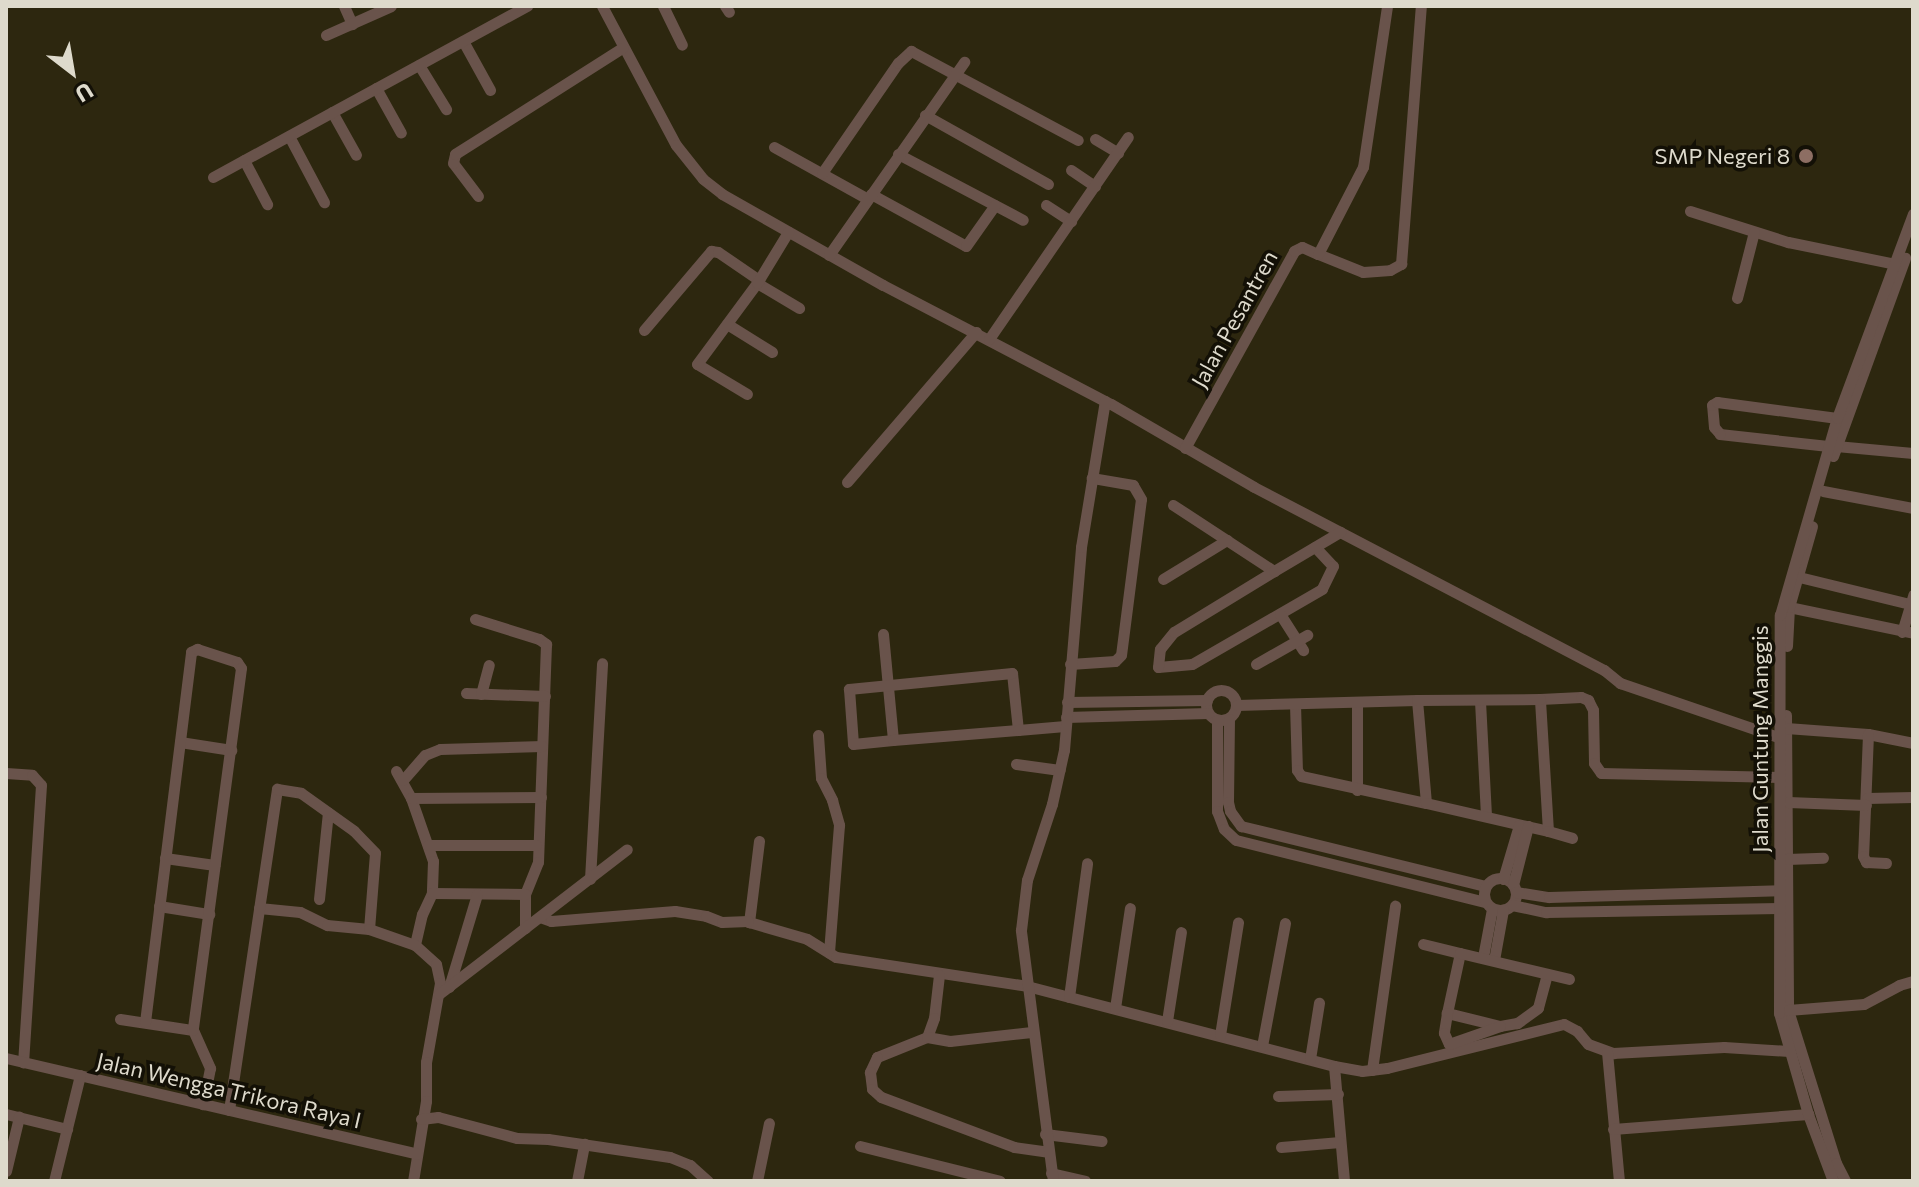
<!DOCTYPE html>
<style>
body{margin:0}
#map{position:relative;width:1919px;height:1187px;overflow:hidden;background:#2d270f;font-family:Commissioner,sans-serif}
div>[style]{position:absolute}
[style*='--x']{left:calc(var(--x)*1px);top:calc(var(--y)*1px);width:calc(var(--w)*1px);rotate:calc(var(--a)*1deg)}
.minor>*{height:11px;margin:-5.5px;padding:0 5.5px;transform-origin:5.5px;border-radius:5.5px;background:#69534b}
.minor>.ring{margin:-5.5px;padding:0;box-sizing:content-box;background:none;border:11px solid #69534b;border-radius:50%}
.dots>*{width:22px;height:22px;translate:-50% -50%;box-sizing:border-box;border:4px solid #131006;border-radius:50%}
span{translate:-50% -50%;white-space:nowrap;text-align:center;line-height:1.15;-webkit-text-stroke:7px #131006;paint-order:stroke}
.poi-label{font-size:22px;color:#dedacc}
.right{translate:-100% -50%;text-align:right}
.street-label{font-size:22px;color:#dedacc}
.frame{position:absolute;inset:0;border:8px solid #dedacc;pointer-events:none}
.north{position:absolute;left:32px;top:32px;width:80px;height:80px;-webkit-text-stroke:6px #131006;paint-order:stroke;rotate:149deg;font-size:22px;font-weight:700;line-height:32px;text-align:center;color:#dedacc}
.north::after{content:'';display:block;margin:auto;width:28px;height:36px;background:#dedacc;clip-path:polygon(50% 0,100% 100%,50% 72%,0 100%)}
</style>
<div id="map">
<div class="minor">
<i style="--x:344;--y:6;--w:20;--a:66"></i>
<i style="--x:602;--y:6;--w:157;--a:62"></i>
<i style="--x:676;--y:145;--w:43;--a:51.5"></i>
<i style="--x:703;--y:179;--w:24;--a:38"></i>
<i style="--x:722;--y:194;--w:185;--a:29.5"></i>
<i style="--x:883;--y:285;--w:257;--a:27.6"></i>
<i style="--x:1111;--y:404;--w:165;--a:30.1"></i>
<i style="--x:1254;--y:487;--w:395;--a:27.6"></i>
<i style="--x:1604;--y:670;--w:21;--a:39"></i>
<i style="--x:1620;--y:683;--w:167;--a:18.9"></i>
<i style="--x:663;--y:6;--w:43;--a:64"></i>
<i style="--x:725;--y:6;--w:7;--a:56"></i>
<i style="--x:326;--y:35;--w:71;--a:-24"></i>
<i style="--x:463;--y:41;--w:56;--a:61.1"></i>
<i style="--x:419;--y:65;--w:52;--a:58.5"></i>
<i style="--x:376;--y:88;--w:51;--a:60.9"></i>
<i style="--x:332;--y:112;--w:49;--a:60.8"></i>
<i style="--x:925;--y:115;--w:141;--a:29.3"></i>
<i style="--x:289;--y:136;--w:75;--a:62.1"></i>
<i style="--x:1095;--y:139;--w:27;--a:31"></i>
<i style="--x:774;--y:147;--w:107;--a:29"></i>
<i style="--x:898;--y:154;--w:141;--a:27.8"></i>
<i style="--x:244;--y:160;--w:50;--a:62.4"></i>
<i style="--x:1071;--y:170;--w:29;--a:34"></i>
<i style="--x:822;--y:173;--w:134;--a:-55.4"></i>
<i style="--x:898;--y:63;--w:18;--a:-43"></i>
<i style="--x:911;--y:51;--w:189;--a:28.1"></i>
<i style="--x:213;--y:177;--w:358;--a:-28.6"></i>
<i style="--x:871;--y:194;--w:108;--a:28.7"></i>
<i style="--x:966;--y:246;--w:50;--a:-54.7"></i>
<i style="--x:478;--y:196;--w:41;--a:-127.1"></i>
<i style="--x:453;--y:163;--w:9;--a:-77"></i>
<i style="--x:455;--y:154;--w:198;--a:-32.4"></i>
<i style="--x:1046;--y:205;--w:30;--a:33"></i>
<i style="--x:1690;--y:211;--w:103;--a:17.6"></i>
<i style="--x:1788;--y:242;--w:109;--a:11.6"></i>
<i style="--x:1318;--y:254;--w:48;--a:21.8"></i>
<i style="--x:1363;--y:272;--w:27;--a:-4"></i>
<i style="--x:1390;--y:270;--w:13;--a:-29"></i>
<i style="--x:1401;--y:264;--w:259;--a:-85.6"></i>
<i style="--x:829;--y:255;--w:236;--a:-55"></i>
<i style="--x:757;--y:283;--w:49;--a:30.8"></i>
<i style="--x:1737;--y:298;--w:68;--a:-75.6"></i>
<i style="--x:727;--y:324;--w:53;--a:31.9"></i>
<i style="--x:644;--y:330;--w:104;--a:-49.7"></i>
<i style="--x:711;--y:251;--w:7;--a:8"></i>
<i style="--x:718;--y:252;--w:50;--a:34.3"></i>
<i style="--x:989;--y:339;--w:245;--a:-55.5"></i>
<i style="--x:747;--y:394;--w:58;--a:-149"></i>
<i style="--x:697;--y:364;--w:101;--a:-53.5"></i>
<i style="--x:757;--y:283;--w:60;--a:-58.7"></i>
<i style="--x:1828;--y:446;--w:109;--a:-173.7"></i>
<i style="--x:1720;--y:434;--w:9;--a:-131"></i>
<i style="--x:1714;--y:427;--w:22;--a:-95"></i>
<i style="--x:1712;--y:405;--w:6;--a:-31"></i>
<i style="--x:1717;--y:402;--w:121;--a:7.6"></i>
<i style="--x:1836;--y:446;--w:77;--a:5.2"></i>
<i style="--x:1185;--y:448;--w:225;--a:-61"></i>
<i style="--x:1294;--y:251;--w:9;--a:-27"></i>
<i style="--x:1302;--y:247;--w:17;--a:24"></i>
<i style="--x:1318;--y:254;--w:98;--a:-62.7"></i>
<i style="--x:1363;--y:167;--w:163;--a:-81.5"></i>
<i style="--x:1833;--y:456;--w:211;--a:-70"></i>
<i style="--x:847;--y:482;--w:198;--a:-49.3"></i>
<i style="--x:1823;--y:491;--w:92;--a:10.7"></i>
<i style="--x:1173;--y:505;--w:121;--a:33.2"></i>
<i style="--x:1315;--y:547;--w:26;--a:47"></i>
<i style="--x:1333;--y:566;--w:25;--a:116"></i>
<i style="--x:1322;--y:589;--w:150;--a:150"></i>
<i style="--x:1192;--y:664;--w:34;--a:175"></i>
<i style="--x:1158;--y:667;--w:18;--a:-84"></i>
<i style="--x:1160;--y:649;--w:22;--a:-51"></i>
<i style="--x:1174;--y:632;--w:117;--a:-31.4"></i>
<i style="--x:1274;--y:571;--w:77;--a:-30.6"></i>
<i style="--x:1799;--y:577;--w:114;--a:13.7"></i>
<i style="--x:1163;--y:579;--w:75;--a:-31.4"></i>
<i style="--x:1789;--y:607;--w:127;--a:11.8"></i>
<i style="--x:1280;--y:614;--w:43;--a:57.4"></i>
<i style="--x:475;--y:619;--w:67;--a:17.4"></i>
<i style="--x:539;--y:639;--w:9;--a:36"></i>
<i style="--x:546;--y:644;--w:218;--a:92.1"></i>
<i style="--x:538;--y:862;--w:35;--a:112"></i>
<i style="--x:525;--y:894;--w:34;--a:90"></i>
<i style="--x:1902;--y:632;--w:39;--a:-73"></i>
<i style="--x:883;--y:634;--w:106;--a:84.6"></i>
<i style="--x:1787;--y:646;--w:39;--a:-87"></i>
<i style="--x:1789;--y:607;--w:84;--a:-74.1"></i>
<i style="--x:1070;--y:664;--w:45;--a:-3.8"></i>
<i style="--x:1115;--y:661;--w:8;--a:-45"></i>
<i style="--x:1121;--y:655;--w:157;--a:-82.7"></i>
<i style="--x:1141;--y:499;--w:16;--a:-120"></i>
<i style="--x:1133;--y:485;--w:42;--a:-170.3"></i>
<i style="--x:1256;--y:664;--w:59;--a:-29.6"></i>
<i class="ring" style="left:1206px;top:690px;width:19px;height:19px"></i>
<i style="--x:466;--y:693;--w:79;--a:2.2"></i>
<i style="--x:481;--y:694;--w:30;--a:-75"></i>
<i style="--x:1540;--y:699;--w:41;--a:-2.8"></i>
<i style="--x:1581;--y:697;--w:8;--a:23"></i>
<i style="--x:1588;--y:700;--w:11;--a:63"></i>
<i style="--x:1593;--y:710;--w:53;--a:88.9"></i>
<i style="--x:1594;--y:763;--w:12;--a:55"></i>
<i style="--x:1601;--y:773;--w:179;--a:1.3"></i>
<i style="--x:1480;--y:701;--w:114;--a:87"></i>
<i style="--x:1067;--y:702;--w:140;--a:-0.8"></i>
<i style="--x:1357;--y:702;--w:88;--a:90"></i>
<i style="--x:1295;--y:704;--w:66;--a:88.3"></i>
<i style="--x:1297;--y:770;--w:7;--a:56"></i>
<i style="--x:1301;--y:776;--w:128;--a:12.2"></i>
<i style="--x:1237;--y:705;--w:180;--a:-1.6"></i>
<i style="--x:1417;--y:700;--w:103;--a:85"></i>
<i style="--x:1426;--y:803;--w:125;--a:12.9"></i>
<i style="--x:1548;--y:831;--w:132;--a:-93.5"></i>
<i style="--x:1540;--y:699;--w:123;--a:179.5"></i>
<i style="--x:1786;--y:715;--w:295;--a:89.6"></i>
<i style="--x:1788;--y:1010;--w:160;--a:72.6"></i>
<i style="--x:1836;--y:1163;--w:20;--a:63"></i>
<i style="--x:1066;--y:717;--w:142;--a:-1.6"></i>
<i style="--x:1229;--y:719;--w:83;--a:90.7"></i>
<i style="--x:1228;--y:802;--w:9;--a:77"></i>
<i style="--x:1230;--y:811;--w:19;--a:54"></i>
<i style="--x:1241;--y:826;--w:251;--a:13.8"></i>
<i style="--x:1217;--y:720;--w:91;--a:90"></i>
<i style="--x:1217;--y:811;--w:19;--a:69"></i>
<i style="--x:1224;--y:829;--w:16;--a:43"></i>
<i style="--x:1236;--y:840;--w:257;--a:14"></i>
<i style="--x:1786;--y:728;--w:82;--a:4.2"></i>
<i style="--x:1868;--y:734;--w:46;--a:11.3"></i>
<i style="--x:1018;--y:730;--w:57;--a:-96"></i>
<i style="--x:1012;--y:673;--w:164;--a:174.4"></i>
<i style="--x:849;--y:689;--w:55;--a:85.8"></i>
<i style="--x:853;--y:744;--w:40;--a:-5.7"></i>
<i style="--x:893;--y:740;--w:125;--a:-4.6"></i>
<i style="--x:1018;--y:730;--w:47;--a:-4.9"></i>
<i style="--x:1868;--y:734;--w:122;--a:92.3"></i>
<i style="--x:1863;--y:856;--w:7;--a:63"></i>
<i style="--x:1866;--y:862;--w:20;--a:3"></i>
<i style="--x:818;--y:735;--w:43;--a:86"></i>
<i style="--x:821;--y:778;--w:25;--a:63"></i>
<i style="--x:832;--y:800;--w:26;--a:74"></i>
<i style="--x:839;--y:825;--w:128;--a:94.5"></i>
<i style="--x:180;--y:742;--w:52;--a:8.9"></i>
<i style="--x:1016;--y:764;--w:44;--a:7.8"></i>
<i style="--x:396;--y:771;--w:31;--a:61"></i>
<i style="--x:411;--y:798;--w:67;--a:70.8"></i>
<i style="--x:433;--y:861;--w:32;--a:92"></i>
<i style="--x:432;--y:893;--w:23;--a:115"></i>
<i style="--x:422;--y:914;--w:32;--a:103"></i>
<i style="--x:415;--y:945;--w:28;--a:42"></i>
<i style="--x:436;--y:964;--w:19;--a:78"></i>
<i style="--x:440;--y:983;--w:80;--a:100"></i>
<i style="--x:426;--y:1062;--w:39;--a:90"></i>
<i style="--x:426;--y:1101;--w:81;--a:99.2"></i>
<i style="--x:6;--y:773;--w:26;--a:4"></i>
<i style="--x:32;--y:775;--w:13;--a:48"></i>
<i style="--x:41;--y:785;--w:278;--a:93.7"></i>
<i style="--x:403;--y:780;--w:33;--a:-49"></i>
<i style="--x:425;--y:755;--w:16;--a:-22"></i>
<i style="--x:440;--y:749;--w:102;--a:-1.7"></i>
<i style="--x:411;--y:798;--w:130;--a:-0.4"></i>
<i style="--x:1867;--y:798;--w:46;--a:-1.2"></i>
<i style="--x:1788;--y:802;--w:78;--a:2.2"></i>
<i style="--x:1548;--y:831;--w:25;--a:16"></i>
<i style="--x:759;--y:841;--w:82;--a:97"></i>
<i style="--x:749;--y:922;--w:60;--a:16.3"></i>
<i style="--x:807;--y:939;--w:34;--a:32"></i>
<i style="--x:836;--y:957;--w:193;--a:8.6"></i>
<i style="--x:1027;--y:986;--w:317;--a:14.6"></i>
<i style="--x:1334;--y:1066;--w:28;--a:10"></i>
<i style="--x:1362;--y:1071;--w:25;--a:-7"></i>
<i style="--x:1387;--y:1068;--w:182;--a:-14"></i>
<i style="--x:1564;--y:1024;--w:15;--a:28"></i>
<i style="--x:1577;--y:1031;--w:17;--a:50"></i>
<i style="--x:1588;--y:1044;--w:27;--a:20"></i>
<i style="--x:1613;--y:1053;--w:111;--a:-3.1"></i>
<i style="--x:1724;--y:1047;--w:65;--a:3.5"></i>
<i style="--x:428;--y:845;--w:108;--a:0"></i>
<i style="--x:165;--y:858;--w:50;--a:8"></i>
<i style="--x:1787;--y:859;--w:36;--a:-2"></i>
<i class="ring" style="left:1484px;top:878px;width:21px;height:21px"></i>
<i style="--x:590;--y:879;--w:216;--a:-86.8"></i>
<i style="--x:1503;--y:879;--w:56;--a:-73.5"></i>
<i style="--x:1513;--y:885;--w:61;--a:-75.7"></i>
<i style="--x:1516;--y:892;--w:33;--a:9"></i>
<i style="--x:1549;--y:897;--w:230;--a:-1.7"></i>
<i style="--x:432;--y:893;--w:93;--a:0.6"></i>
<i style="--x:319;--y:899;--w:87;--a:-84.1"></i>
<i style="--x:1512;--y:905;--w:35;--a:12"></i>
<i style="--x:1546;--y:912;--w:233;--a:-1"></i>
<i style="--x:159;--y:906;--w:51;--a:9.1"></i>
<i style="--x:259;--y:908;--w:41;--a:5.6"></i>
<i style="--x:300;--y:912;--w:30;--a:26"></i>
<i style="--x:327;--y:925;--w:42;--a:5.4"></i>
<i style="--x:540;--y:917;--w:12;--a:20"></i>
<i style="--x:551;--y:921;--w:124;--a:-4.6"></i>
<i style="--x:675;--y:911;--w:31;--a:9"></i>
<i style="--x:706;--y:916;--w:17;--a:21"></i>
<i style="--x:722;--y:922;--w:26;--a:-2"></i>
<i style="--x:1423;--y:944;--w:38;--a:14"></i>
<i style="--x:1483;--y:957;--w:49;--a:-79.4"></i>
<i style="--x:1494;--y:960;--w:51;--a:-79.8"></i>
<i style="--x:1547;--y:974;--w:35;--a:105"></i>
<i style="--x:1538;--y:1008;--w:26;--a:144"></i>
<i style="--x:1517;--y:1023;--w:17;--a:170"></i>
<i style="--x:1500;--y:1026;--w:55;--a:-166.2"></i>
<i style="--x:1447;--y:1013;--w:61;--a:-77.8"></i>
<i style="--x:1460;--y:953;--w:112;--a:13.4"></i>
<i style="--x:939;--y:975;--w:43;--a:96.6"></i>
<i style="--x:934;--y:1018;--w:20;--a:110"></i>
<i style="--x:927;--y:1037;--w:54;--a:158.2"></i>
<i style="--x:877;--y:1057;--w:17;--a:115"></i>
<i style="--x:870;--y:1072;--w:17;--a:83"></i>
<i style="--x:872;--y:1089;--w:12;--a:42"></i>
<i style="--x:881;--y:1097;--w:142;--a:20.6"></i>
<i style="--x:1014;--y:1147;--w:34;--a:8"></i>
<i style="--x:449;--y:987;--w:97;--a:-73.2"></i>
<i style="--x:439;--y:994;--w:237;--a:-37.6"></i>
<i style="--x:1069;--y:997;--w:135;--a:-82.3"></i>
<i style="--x:1115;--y:1008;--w:101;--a:-81.5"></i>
<i style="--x:1788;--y:1010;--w:76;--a:-4.5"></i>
<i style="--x:1864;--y:1004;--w:40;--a:-28"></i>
<i style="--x:1899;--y:985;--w:15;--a:-16"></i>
<i style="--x:1447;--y:1013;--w:20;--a:99"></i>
<i style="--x:1444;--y:1033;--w:12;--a:66"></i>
<i style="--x:1449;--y:1044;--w:54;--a:-19.4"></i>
<i style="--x:120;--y:1019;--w:74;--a:8.6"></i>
<i style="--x:193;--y:1030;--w:42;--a:65.9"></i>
<i style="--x:210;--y:1068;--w:37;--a:101"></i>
<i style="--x:1167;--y:1021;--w:90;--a:-81.1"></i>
<i style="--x:145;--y:1022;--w:373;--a:-82.9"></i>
<i style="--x:191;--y:652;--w:7;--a:-27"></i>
<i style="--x:197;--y:649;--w:42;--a:18"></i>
<i style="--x:237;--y:662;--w:7;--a:56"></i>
<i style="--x:241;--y:668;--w:365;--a:97.6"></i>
<i style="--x:1220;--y:1035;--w:114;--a:-80.9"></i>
<i style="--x:927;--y:1037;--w:23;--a:10"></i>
<i style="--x:950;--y:1041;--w:82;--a:-6.3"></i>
<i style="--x:1262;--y:1046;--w:125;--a:-79.4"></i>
<i style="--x:1607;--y:1052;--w:130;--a:84.7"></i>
<i style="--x:6;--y:1058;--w:422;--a:13.1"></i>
<i style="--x:1310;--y:1059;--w:57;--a:-80.9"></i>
<i style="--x:1334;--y:1066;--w:115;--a:85"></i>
<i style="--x:1372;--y:1070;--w:166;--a:-82"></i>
<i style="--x:1278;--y:1096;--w:60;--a:-1.9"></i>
<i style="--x:229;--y:1110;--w:325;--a:-81.5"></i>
<i style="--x:277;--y:789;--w:24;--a:9"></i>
<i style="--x:301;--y:793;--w:65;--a:35.6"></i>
<i style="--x:354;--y:831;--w:30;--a:46"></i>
<i style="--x:375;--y:853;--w:76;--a:94.5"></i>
<i style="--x:369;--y:929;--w:49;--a:19.2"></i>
<i style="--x:6;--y:1114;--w:63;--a:13.8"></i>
<i style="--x:421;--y:1119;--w:17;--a:-7"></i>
<i style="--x:438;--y:1117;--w:82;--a:14.9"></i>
<i style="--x:517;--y:1138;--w:31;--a:2"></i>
<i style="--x:548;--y:1139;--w:123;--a:8.4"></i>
<i style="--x:670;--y:1157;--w:22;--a:22"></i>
<i style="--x:690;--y:1165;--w:24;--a:42"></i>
<i style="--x:1613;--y:1129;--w:196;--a:-4.4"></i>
<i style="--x:1045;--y:1134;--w:57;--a:7"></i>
<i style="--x:860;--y:1146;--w:144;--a:14"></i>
<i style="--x:1281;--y:1147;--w:59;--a:-4.8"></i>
<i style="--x:6;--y:1171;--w:56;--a:-76.5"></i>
<i style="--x:1051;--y:1173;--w:35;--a:13"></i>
<i style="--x:54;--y:1181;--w:109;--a:-76.2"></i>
<i style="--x:577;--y:1181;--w:38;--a:-79"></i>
<i style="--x:757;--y:1181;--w:59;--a:-78.3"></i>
<i style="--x:1053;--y:1181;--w:253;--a:-97.3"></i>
<i style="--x:1021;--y:930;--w:50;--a:-83.2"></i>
<i style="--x:1027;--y:880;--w:80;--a:-71.8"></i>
<i style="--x:1052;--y:804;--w:55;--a:-77.5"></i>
<i style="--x:1064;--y:750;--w:204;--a:-85.2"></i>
<i style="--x:1081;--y:547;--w:148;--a:-80.7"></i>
<i style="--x:1833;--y:1181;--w:72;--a:-110.5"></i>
<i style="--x:1808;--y:1114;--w:105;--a:-106"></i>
<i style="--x:1779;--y:1013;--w:398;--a:-89.9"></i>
<i style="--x:1780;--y:615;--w:205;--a:-73.9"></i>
<i style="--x:1837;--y:418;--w:218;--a:-69.6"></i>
</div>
<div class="dots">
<i style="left:1806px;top:156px;background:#8d6e63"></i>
</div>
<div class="poi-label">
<span class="right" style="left:1790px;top:156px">SMP Negeri 8</span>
</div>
<div class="street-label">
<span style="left:1234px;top:319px;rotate:-61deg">Jalan Pesantren</span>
<span style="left:1760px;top:739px;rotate:-90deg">Jalan Guntung Manggis</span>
<span style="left:229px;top:1090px;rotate:13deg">Jalan Wengga Trikora Raya I</span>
</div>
<div class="frame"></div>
<div class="north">U</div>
</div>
